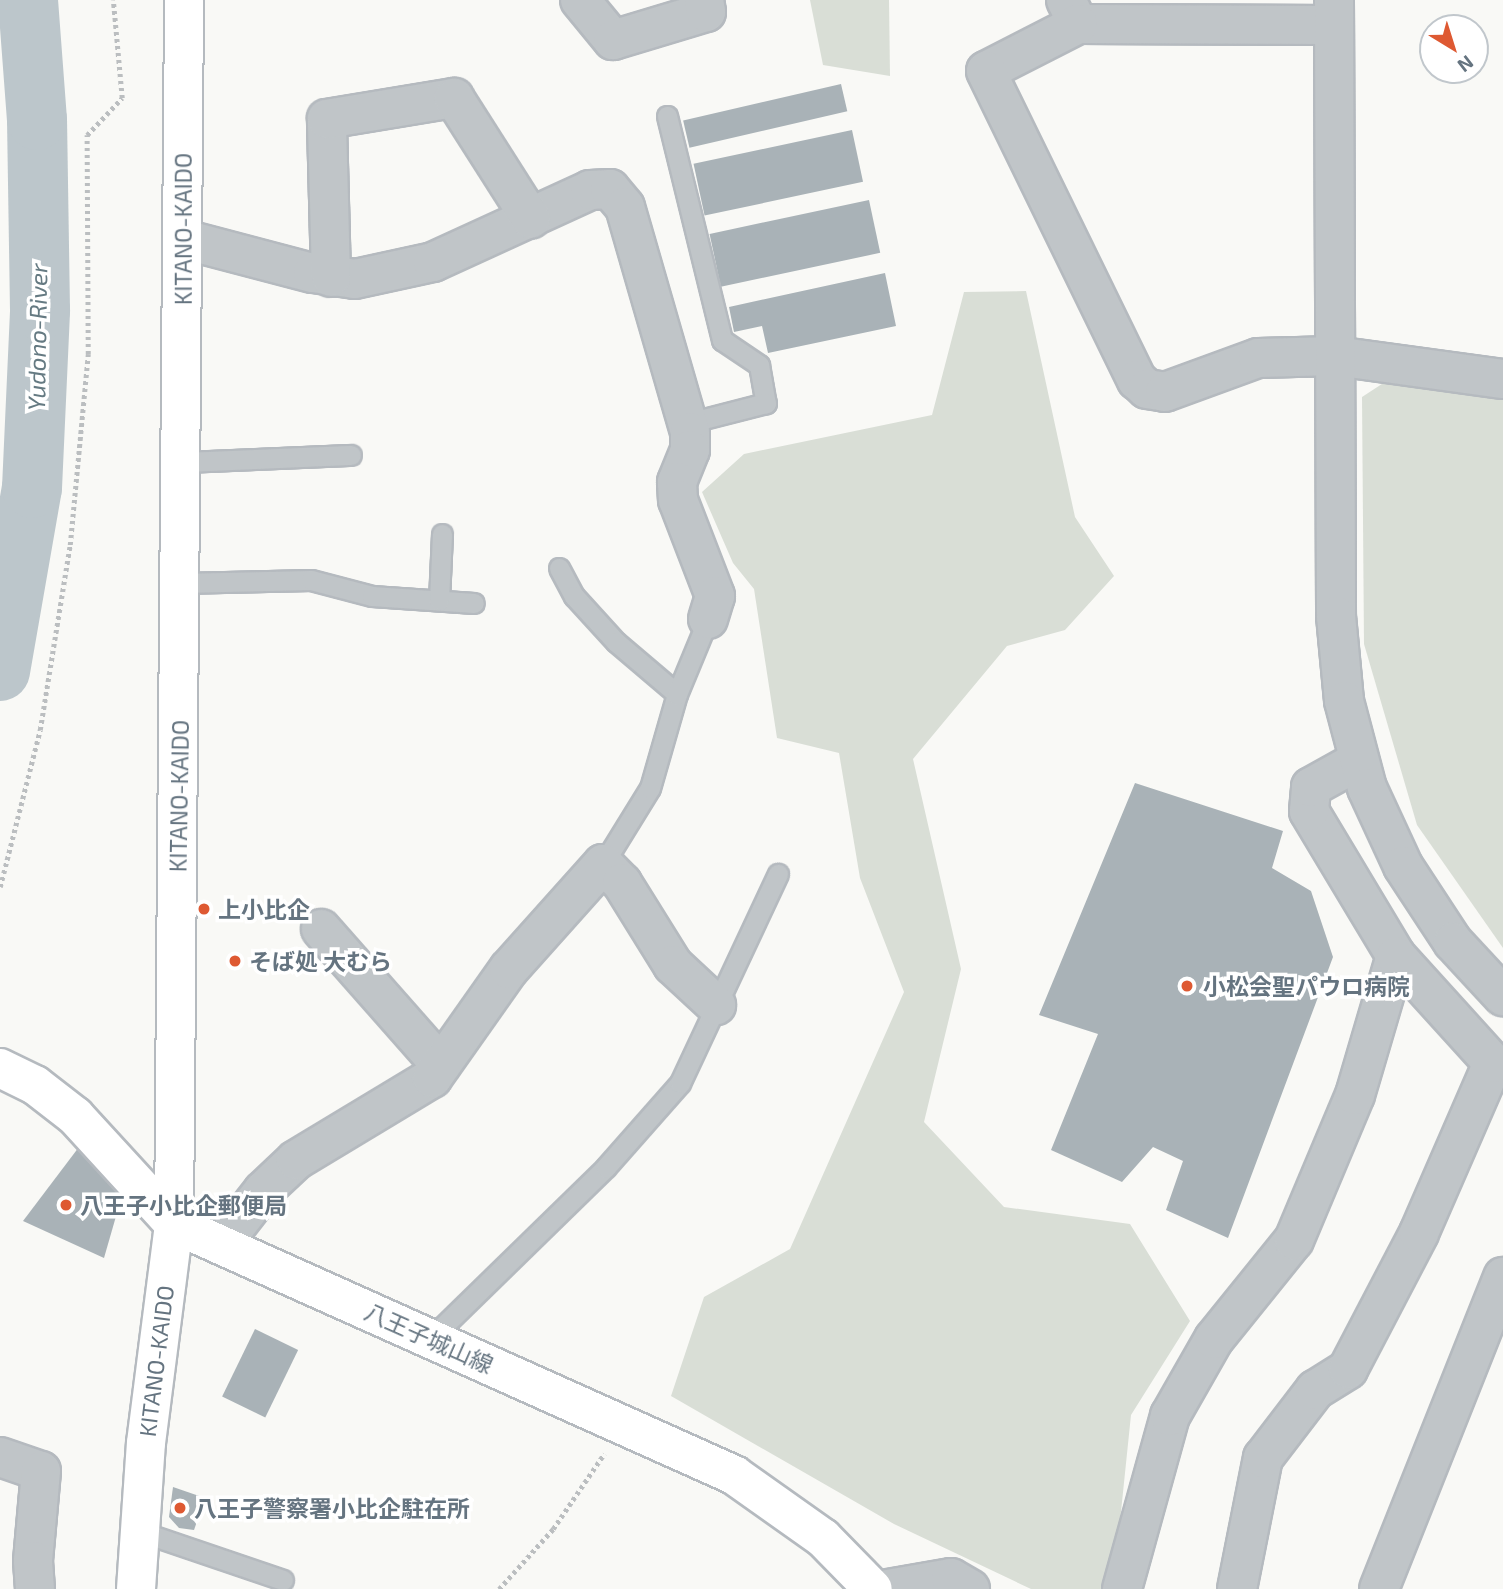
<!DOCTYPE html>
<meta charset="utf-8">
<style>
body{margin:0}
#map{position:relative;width:1503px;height:1589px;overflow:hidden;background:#f9f9f6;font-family:"Exo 2","Noto Sans JP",sans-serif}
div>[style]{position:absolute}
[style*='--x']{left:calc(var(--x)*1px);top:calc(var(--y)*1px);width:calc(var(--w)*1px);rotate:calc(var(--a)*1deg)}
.green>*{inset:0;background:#d9ded6}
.river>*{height:60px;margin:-30px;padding:0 30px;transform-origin:30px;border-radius:30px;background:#bcc6cb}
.building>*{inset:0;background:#a9b2b7;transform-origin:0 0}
.path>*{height:4.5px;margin-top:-2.25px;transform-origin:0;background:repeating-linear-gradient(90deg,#bbbec0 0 3.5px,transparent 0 7px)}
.roads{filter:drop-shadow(2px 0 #b5babf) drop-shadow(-2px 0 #b5babf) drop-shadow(0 2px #b5babf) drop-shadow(0 -2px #b5babf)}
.service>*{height:19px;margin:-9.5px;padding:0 9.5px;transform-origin:9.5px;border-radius:9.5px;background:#c0c5c8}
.minor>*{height:38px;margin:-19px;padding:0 19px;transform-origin:19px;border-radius:19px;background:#c0c5c8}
.tertiary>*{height:38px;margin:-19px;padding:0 19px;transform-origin:19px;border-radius:19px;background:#c0c5c8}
.secondary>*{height:38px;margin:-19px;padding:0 19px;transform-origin:19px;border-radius:19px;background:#fff}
.dots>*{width:19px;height:19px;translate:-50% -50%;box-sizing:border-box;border:4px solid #fff;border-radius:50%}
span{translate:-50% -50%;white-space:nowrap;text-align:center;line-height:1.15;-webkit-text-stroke:7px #fff;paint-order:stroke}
.street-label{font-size:23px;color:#657480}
.poi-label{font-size:23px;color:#657480;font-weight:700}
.left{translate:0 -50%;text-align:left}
.water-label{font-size:24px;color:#657a82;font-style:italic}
.north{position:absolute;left:1419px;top:14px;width:70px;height:70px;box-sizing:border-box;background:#fff;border:2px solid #c1c7cc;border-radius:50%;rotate:142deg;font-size:19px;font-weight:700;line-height:28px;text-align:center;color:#657480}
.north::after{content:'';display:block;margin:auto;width:24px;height:32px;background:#de5932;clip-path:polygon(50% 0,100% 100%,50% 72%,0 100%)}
</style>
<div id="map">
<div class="green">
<i style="clip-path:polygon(810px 0,889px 0,890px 76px,823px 65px)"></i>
<i style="clip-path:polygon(1026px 291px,1075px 517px,1114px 576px,1065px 630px,1007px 646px,913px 759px,961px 969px,924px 1122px,1004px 1207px,1130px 1224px,1190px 1321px,1131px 1415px,1113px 1589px,1031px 1589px,894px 1524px,671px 1396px,704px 1297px,790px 1249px,904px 992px,860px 878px,839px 753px,777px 738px,754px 589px,733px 563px,702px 492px,744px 454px,932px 415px,964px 292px)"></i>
<i style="clip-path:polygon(1385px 382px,1503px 399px,1503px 948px,1417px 825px,1364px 644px,1362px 397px)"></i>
</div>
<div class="river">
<i style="--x:0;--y:671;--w:186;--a:-80.1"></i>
<i style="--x:32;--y:488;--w:178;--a:-87.4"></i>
<i style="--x:40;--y:310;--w:190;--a:-90.9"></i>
<i style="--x:37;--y:120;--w:120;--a:-94.3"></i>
</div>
<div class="building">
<i style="left:841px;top:84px;width:28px;height:162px;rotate:77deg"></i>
<i style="left:852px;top:130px;width:53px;height:162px;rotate:78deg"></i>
<i style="left:869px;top:200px;width:54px;height:163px;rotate:78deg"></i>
<i style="clip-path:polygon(885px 273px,896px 326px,768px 353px,762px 326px,734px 332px,729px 307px)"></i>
<i style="clip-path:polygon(1135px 783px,1283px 831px,1272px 868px,1311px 891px,1333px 957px,1228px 1238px,1166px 1210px,1183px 1161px,1153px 1147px,1122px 1182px,1051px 1150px,1098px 1034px,1039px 1015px)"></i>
<i style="clip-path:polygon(82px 1143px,123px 1192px,104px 1258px,23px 1221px)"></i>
<i style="left:255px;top:1329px;width:48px;height:75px;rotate:26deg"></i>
<i style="clip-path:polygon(173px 1487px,205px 1498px,194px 1530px,179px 1528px,169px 1517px)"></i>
</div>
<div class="path">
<i style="--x:0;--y:887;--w:162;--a:-75.7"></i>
<i style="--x:40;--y:730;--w:187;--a:-80.8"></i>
<i style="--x:70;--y:545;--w:192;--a:-84.6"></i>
<i style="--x:88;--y:354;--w:219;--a:-90.3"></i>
<i style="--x:87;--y:135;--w:51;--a:-46.6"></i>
<i style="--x:122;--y:98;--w:98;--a:-95.2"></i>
<i style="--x:499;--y:1589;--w:81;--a:-48"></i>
<i style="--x:553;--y:1529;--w:91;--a:-55.8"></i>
</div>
<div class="roads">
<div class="service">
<i style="--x:667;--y:116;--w:231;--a:76.2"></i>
<i style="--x:722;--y:340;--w:45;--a:34"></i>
<i style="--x:759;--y:365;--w:39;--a:80"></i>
<i style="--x:766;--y:403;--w:81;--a:165.6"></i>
<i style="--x:183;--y:462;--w:168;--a:-2.4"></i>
<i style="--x:559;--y:568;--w:32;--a:62"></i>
<i style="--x:574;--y:596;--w:62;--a:47.6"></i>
<i style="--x:616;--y:642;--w:80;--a:40.4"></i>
<i style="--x:181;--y:583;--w:130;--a:-1.3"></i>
<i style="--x:311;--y:580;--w:63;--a:14.7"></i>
<i style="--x:372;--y:596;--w:102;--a:3.9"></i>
<i style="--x:439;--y:600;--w:66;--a:-87.4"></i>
<i style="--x:603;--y:864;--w:89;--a:-58.3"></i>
<i style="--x:650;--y:788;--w:98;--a:-74"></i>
<i style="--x:677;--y:694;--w:81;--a:-67.5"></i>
<i style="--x:430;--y:1339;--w:246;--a:-44.3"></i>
<i style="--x:606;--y:1167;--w:112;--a:-48.6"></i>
<i style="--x:680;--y:1083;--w:231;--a:-64.9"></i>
<i style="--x:139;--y:1531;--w:152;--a:18.8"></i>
</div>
<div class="minor">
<i style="--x:580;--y:0;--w:52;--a:50.5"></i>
<i style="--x:613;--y:40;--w:97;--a:-16.8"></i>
<i style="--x:706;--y:12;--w:12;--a:-99"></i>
<i style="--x:1066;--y:0;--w:27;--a:63"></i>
<i style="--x:1078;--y:24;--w:255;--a:0.2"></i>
<i style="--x:1078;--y:24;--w:103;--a:152.9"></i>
<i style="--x:986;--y:71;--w:344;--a:64"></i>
<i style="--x:1137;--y:380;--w:13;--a:42"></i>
<i style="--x:1147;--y:389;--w:18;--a:9"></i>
<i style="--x:1165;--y:392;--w:99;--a:-20.1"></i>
<i style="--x:1258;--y:358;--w:77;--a:-1.5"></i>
<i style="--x:1335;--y:356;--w:170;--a:7.8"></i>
<i style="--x:183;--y:239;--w:134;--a:14.7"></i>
<i style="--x:313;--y:273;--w:42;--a:8.1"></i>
<i style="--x:355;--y:279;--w:80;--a:-12.3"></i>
<i style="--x:433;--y:262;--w:173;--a:-24.6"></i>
<i style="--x:590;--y:190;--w:20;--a:-3"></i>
<i style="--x:610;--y:189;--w:23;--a:50"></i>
<i style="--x:625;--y:207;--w:234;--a:73.9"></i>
<i style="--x:690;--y:432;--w:18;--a:90"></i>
<i style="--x:690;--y:450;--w:35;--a:112"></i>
<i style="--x:677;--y:482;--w:18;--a:87"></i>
<i style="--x:678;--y:500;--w:103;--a:68.9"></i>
<i style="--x:715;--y:596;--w:24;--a:107"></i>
<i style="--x:331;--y:277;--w:158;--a:-91.5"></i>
<i style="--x:327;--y:119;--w:129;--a:-9.4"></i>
<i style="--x:454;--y:98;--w:143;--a:57.5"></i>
<i style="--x:321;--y:929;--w:181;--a:48.6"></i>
<i style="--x:221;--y:1245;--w:68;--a:-52.1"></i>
<i style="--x:263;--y:1191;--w:45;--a:-43.2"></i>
<i style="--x:296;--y:1160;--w:159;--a:-31.1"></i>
<i style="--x:432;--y:1078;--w:133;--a:-54.8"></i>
<i style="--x:509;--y:969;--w:141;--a:-48.2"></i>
<i style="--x:603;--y:864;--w:27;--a:45"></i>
<i style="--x:622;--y:883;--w:97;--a:58.1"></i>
<i style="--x:673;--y:965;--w:59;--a:42.9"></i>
<i style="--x:0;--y:1457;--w:43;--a:18.9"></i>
<i style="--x:41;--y:1471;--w:90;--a:95.1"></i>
<i style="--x:33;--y:1561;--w:28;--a:86"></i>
<i style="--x:888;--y:1589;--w:64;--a:-9.9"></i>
<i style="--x:951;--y:1578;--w:22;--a:30"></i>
<i style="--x:1122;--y:1589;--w:180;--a:-74.5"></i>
<i style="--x:1170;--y:1416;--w:89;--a:-60.3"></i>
<i style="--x:1214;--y:1339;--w:127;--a:-51.1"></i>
<i style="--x:1294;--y:1240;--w:157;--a:-67.2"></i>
<i style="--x:1355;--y:1095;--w:145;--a:-73.6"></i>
<i style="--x:1396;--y:956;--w:169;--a:-121"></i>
<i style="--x:1309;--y:811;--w:24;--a:-85"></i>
<i style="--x:1311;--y:787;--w:54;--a:-29"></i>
<i style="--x:1237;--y:1589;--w:134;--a:-78.8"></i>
<i style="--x:1263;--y:1458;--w:86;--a:-52.6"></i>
<i style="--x:1315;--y:1390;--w:39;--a:-32"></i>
<i style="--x:1348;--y:1369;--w:153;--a:-62.4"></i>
<i style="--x:1419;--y:1233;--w:185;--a:-66.5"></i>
<i style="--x:1493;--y:1063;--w:144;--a:-132.2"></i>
<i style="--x:1379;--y:1589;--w:336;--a:-68.3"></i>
</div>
<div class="tertiary">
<i style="--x:1334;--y:0;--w:616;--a:89.81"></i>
<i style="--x:1336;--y:616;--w:85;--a:84.6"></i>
<i style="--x:1344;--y:701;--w:90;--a:75.2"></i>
<i style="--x:1367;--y:788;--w:86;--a:65.2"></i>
<i style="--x:1403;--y:866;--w:91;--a:56.7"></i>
<i style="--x:1453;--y:942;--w:74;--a:47.2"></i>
</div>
<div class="secondary">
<i style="--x:0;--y:1068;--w:39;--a:26"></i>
<i style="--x:35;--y:1085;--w:51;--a:37.8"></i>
<i style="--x:75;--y:1116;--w:147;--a:47.5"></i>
<i style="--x:174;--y:1224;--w:614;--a:24.14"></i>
<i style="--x:734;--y:1475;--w:109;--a:35.3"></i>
<i style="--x:823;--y:1538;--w:71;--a:45.6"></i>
<i style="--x:136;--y:1589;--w:146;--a:-86.1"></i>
<i style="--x:146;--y:1443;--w:221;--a:-82.7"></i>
<i style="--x:174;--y:1224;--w:1224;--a:-89.53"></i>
</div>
</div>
<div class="dots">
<i style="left:204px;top:909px;background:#de5932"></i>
<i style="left:235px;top:961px;background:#de5932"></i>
<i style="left:1187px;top:986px;background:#de5932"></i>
<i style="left:66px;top:1205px;background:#de5932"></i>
<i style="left:180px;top:1508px;background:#de5932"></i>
</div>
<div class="street-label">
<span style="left:183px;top:229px;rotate:-90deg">KITANO-KAIDO</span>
<span style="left:179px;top:796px;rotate:-89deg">KITANO-KAIDO</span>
<span style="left:429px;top:1338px;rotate:24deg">八王子城山線</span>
<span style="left:156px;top:1361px;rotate:-83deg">KITANO-KAIDO</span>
</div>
<div class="poi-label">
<span class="left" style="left:218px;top:909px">上小比企</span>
<span class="left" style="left:249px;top:961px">そば処 大むら</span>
<span class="left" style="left:1203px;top:986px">小松会聖パウロ病院</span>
<span class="left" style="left:80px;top:1205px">八王子小比企郵便局</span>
<span class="left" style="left:194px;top:1508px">八王子警察署小比企駐在所</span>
</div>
<div class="water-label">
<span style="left:37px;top:337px;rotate:-89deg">Yudono-River</span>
</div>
<div class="north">N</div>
</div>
